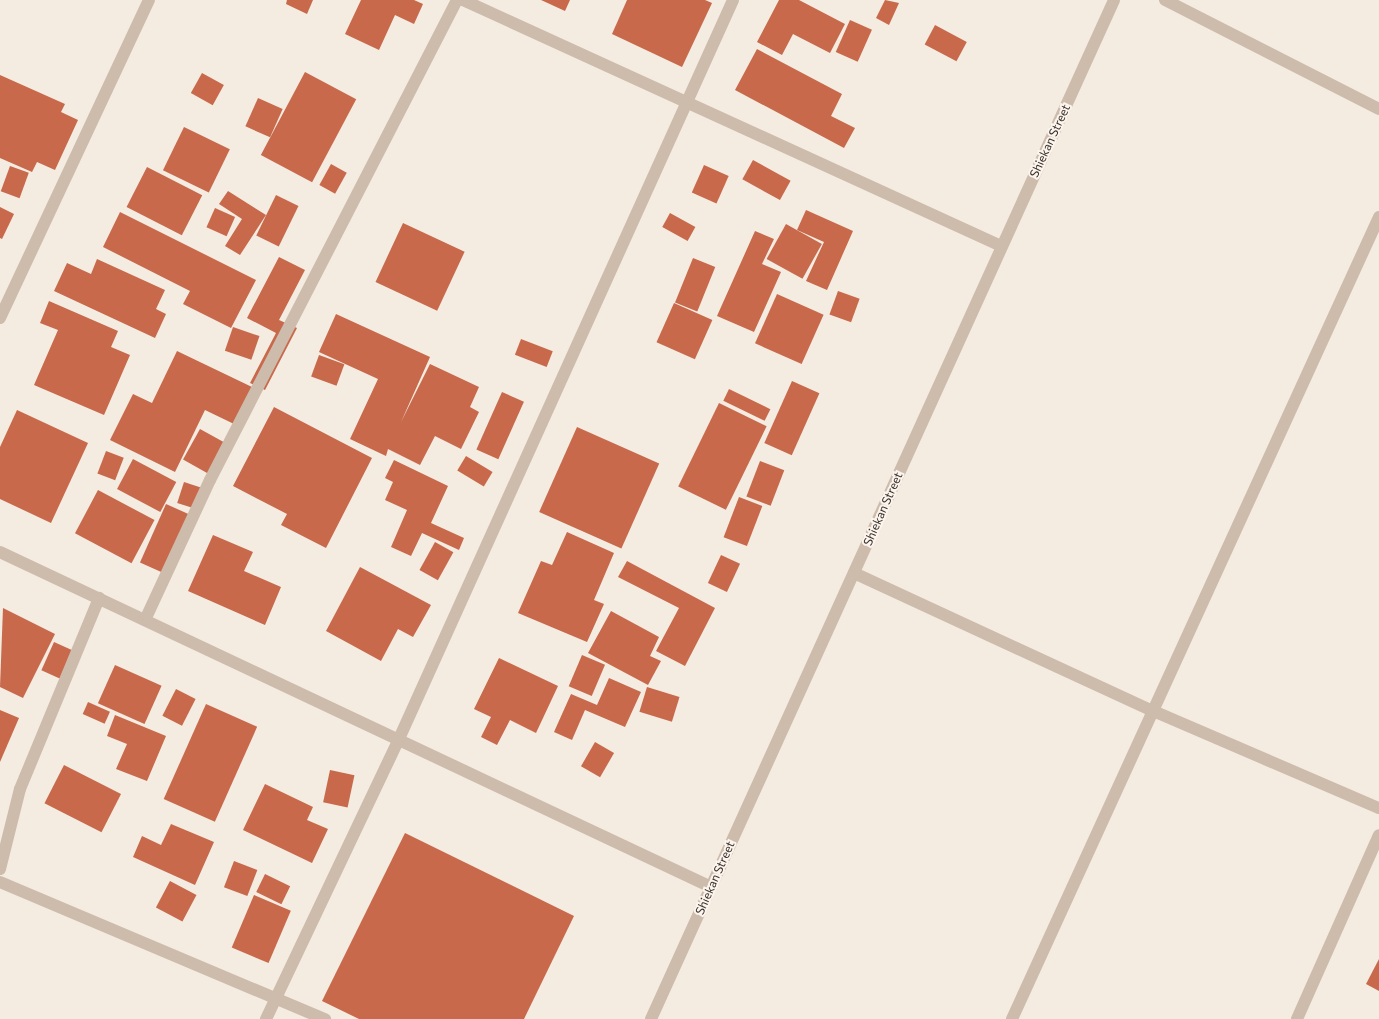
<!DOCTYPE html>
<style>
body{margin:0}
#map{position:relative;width:1379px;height:1019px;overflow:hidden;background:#f4ebe1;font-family:Commissioner,sans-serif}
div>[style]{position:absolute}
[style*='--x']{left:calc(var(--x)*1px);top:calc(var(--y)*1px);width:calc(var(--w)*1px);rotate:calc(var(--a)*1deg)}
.building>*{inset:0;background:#c8694b;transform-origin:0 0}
.minor>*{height:12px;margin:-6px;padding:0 6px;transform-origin:6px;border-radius:6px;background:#cdbbac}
span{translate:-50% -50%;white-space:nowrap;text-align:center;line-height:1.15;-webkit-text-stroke:4px #fbf5ee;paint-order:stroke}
.street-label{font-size:12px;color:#3b302b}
</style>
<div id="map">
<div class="building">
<i style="clip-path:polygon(287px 0,313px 0,307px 14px,286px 4px)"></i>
<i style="clip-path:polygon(361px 0,414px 0,423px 4px,414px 24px,395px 15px,379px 50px,345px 34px)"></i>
<i style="clip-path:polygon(541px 0,570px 0,565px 11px)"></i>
<i style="clip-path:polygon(627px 0,705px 0,712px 3px,682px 67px,612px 34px)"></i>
<i style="clip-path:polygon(779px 0,799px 0,845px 24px,830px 53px,793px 34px,782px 55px,757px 42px)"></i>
<i style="clip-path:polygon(885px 0,899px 3px,889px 25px,876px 18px)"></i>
<i style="left:850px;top:20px;width:24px;height:35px;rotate:24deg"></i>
<i style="left:935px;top:25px;width:36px;height:22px;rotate:28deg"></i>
<i style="clip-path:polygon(757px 49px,842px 94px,831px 116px,855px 128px,844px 148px,735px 90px)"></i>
<i style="left:305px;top:72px;width:58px;height:94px;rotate:28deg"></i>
<i style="left:202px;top:73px;width:25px;height:23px;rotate:29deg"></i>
<i style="clip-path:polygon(0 75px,65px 104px,61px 112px,78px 120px,55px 170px,37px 162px,32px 172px,0 158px)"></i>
<i style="left:258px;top:98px;width:27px;height:31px;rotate:24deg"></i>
<i style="left:184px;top:127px;width:51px;height:48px;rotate:26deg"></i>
<i style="left:753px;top:160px;width:43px;height:22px;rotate:29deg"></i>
<i style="left:331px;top:164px;width:18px;height:24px;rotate:29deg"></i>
<i style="left:704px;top:165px;width:27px;height:30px;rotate:24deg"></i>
<i style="left:10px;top:166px;width:20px;height:27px;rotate:20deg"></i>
<i style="left:147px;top:167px;width:62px;height:45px;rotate:27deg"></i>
<i style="clip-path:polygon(228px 191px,266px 215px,240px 255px,225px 246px,242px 219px,219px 204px)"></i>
<i style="left:276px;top:195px;width:25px;height:45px;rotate:26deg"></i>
<i style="clip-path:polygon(0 207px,14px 214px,2px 239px,0 238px)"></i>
<i style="left:215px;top:208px;width:22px;height:21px;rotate:24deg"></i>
<i style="clip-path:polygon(806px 210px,853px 231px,827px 290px,806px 281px,824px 242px,797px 230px)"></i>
<i style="clip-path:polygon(120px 212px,256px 280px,231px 328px,183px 304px,190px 291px,103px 247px)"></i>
<i style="left:670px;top:213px;width:29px;height:16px;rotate:29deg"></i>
<i style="left:403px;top:223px;width:68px;height:65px;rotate:25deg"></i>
<i style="left:786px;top:224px;width:41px;height:40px;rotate:29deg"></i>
<i style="clip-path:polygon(755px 231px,774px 239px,762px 264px,781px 272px,754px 332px,717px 316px)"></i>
<i style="clip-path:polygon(279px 257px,305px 270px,279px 320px,297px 328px,265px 390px,250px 383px,276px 333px,247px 318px)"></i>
<i style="left:693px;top:258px;width:24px;height:48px;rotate:22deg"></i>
<i style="clip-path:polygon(97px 259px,165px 290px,156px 309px,166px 314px,155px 338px,54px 291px,67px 263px,91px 274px)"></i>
<i style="left:838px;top:291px;width:23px;height:25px;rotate:20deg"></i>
<i style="left:777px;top:294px;width:51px;height:54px;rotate:24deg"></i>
<i style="clip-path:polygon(49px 301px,118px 331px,111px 347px,130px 355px,104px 415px,34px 385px,58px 330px,40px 323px)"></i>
<i style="left:674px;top:303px;width:42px;height:43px;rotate:24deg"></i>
<i style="clip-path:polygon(336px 314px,430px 357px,401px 422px,430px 364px,479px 387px,470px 407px,479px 412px,461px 449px,435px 436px,420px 465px,388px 449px,386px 456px,350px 439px,378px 379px,319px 352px)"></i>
<i style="left:233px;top:327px;width:28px;height:25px;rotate:19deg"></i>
<i style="left:521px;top:339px;width:34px;height:17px;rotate:21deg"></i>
<i style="clip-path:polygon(177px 351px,252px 387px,234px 424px,205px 410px,175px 472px,110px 440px,133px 394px,152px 403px)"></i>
<i style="left:319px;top:355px;width:27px;height:23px;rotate:20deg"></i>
<i style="left:792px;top:381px;width:30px;height:68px;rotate:24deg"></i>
<i style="left:729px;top:389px;width:46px;height:13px;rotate:26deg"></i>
<i style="left:502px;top:392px;width:24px;height:63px;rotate:24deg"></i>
<i style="left:719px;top:403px;width:53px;height:93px;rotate:26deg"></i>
<i style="clip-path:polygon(274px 407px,372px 458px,326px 548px,281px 525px,287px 514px,233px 486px)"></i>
<i style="clip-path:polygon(17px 410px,88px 443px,51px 523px,0 499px,0 447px)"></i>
<i style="left:577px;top:427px;width:90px;height:93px;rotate:24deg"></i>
<i style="left:200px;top:429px;width:29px;height:35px;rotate:29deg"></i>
<i style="left:106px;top:451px;width:19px;height:24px;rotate:21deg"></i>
<i style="left:466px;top:456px;width:31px;height:17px;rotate:31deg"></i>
<i style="left:133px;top:459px;width:49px;height:34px;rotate:28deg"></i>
<i style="clip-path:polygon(394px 460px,448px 486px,431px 523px,464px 538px,459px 550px,422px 533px,411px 556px,391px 547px,407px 510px,385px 500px,393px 482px,385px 478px)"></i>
<i style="left:760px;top:461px;width:26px;height:38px;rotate:21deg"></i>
<i style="left:184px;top:482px;width:20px;height:22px;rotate:18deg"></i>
<i style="left:98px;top:490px;width:64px;height:49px;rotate:28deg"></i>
<i style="left:739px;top:497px;width:25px;height:43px;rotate:21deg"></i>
<i style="left:166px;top:504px;width:30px;height:64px;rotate:24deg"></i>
<i style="clip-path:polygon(567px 532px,614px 553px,594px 600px,604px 604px,587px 642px,518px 613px,541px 561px,552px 565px)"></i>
<i style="clip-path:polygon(213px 535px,253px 552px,244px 571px,281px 587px,265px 625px,188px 591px)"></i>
<i style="left:435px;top:542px;width:21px;height:32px;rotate:29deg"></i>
<i style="left:721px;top:555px;width:21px;height:31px;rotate:25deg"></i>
<i style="clip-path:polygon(627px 561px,715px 608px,685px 666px,656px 651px,679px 608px,618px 577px)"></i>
<i style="clip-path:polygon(360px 567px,431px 605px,413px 637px,398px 629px,381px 661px,326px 631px)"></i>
<i style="clip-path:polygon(3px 608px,55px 634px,23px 698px,0 687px)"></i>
<i style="clip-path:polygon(611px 611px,659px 637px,650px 656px,661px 661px,648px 685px,588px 653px)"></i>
<i style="left:54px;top:642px;width:20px;height:31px;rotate:24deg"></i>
<i style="left:582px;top:655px;width:25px;height:34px;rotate:23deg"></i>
<i style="clip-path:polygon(499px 658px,558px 686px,536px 733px,510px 720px,497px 745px,481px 737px,491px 717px,474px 709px)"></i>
<i style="left:115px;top:665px;width:51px;height:42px;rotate:24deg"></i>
<i style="clip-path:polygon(609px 678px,641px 692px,625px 727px,585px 710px,572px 740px,554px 732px,571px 694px,597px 705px)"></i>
<i style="left:647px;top:687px;width:34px;height:26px;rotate:17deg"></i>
<i style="left:176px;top:689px;width:22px;height:30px;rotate:27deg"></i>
<i style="left:88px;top:702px;width:24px;height:13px;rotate:24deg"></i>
<i style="left:206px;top:704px;width:56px;height:104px;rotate:24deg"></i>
<i style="clip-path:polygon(0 710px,19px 718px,0 762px)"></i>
<i style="clip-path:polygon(115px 715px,166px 736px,147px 781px,116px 769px,127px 744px,107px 736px)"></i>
<i style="left:595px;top:742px;width:22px;height:28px;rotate:30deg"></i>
<i style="left:64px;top:765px;width:64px;height:43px;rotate:27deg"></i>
<i style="left:330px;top:770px;width:25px;height:33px;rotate:12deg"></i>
<i style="clip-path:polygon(265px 784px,313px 807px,307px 820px,328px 829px,312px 863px,243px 830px)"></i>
<i style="clip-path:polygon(171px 824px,214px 842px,195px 885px,133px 857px,142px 836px,161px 845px)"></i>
<i style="clip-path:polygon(405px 833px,574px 916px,524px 1019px,359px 1019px,322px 1001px)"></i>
<i style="left:234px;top:861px;width:25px;height:28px;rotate:21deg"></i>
<i style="left:265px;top:874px;width:28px;height:20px;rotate:26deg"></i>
<i style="left:170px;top:881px;width:30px;height:30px;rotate:28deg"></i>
<i style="left:254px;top:895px;width:40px;height:57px;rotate:23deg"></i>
<i style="clip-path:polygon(1379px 959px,1379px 991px,1366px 984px)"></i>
</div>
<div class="minor">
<i style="--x:463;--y:0;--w:592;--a:24.57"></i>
<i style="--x:1165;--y:0;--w:240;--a:27"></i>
<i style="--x:0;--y:318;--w:351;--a:-64.9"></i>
<i style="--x:0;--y:552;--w:786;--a:25.23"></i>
<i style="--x:854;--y:573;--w:327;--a:24.8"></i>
<i style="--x:1151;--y:710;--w:248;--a:23.3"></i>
<i style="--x:145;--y:620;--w:154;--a:-65.1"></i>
<i style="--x:210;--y:480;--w:540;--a:-62.77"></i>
<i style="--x:0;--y:869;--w:82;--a:-76"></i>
<i style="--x:20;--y:789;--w:207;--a:-67.5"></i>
<i style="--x:0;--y:882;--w:353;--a:22.9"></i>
<i style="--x:266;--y:1019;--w:308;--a:-64.6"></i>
<i style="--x:398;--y:741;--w:813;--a:-65.67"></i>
<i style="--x:651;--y:1019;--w:1119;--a:-65.56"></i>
<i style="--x:1012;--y:1019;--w:882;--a:-65.41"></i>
<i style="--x:1297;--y:1019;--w:201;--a:-66"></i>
</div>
<div class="street-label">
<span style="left:1050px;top:141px;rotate:-65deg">Shiekan Street</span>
<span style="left:883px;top:509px;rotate:-66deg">Shiekan Street</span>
<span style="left:715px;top:878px;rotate:-66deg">Shiekan Street</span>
</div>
</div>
